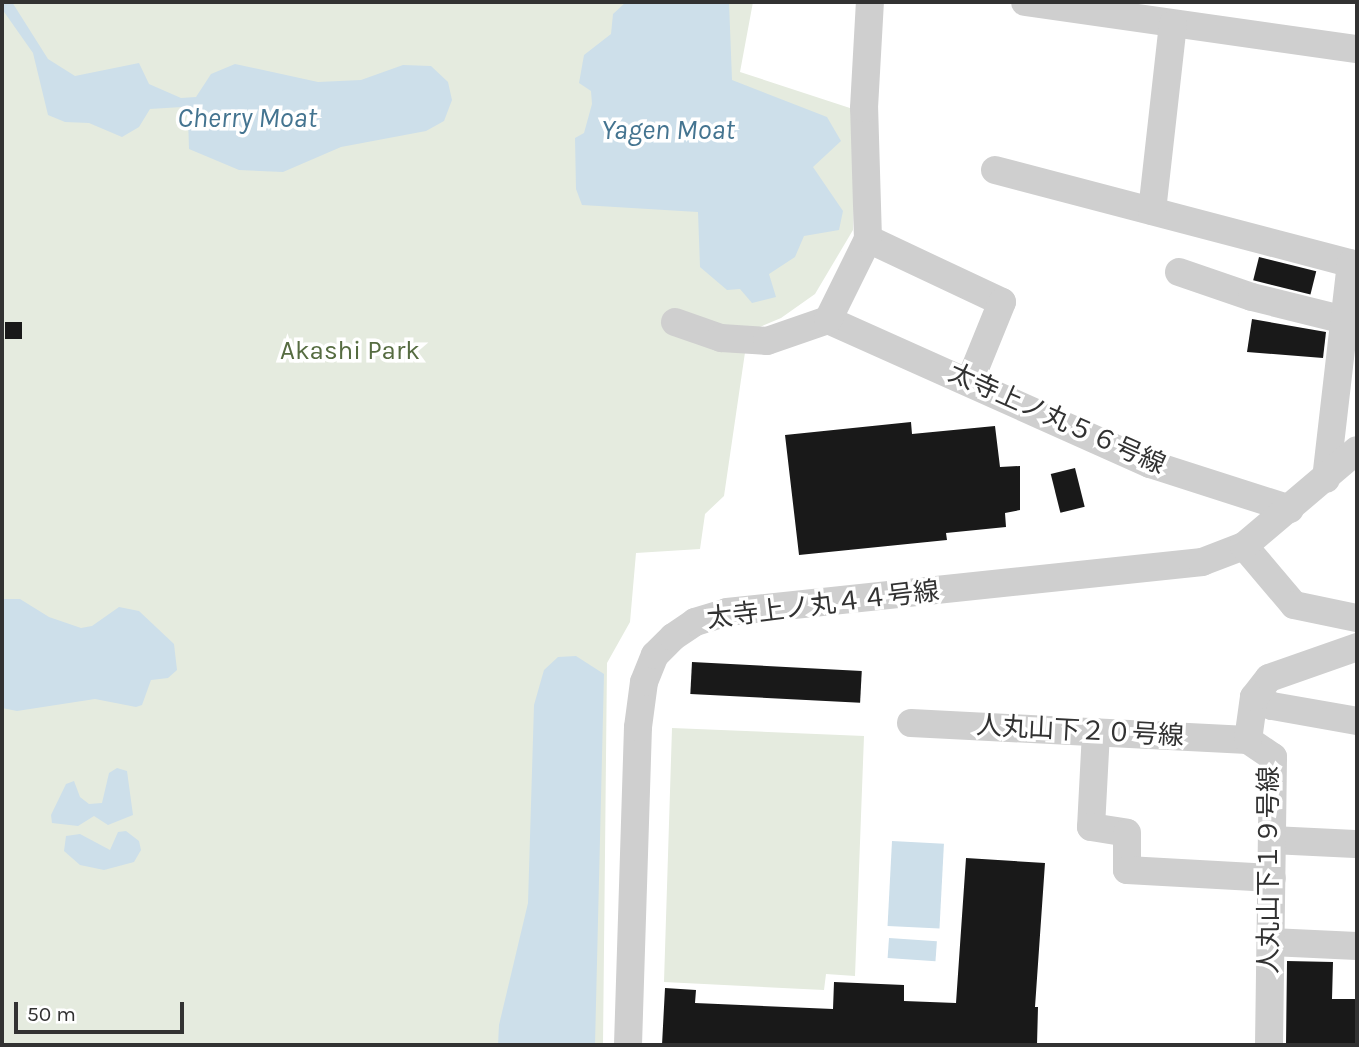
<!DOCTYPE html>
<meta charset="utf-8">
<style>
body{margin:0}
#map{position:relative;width:1359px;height:1047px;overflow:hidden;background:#fff;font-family:Karla,"Noto Sans JP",sans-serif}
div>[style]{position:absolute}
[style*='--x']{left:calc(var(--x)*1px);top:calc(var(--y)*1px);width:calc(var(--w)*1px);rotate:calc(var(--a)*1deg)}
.green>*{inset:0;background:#e5ebdf}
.water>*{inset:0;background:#cddfea;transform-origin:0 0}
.building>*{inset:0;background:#191919;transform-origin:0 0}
.minor>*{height:28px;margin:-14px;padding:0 14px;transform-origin:14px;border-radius:14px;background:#cfcfcf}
span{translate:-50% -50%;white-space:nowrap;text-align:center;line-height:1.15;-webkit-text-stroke:7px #fff;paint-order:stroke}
.park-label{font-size:26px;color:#566c41}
.street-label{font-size:26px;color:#323232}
.water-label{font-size:28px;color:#447490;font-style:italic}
.frame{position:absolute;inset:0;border:4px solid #323232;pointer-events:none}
.scale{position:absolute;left:14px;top:1002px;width:170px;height:32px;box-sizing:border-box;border:4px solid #323232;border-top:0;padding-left:9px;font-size:21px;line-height:24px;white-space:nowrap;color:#323232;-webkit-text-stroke:5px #fff;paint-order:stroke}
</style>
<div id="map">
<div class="green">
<i style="clip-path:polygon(2px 2px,753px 2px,740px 72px,856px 110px,853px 230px,815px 294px,781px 318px,748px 332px,724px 496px,705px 514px,700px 549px,636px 553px,630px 622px,607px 663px,603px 1045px,2px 1045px)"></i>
<i style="clip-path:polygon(672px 728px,864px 736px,855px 976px,826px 974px,824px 990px,664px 982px)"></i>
</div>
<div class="water">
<i style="clip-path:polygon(2px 2px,12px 2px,48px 59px,75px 76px,139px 63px,149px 84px,181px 98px,196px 97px,211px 74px,235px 64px,318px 82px,361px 80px,403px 65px,431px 66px,448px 82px,452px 100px,444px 121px,426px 131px,341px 147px,283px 172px,239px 170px,189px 149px,188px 117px,182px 107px,150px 109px,139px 127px,122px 137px,89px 123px,65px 122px,48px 115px,33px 53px,2px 9px)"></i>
<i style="clip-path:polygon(626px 2px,729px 2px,732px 80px,827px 117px,841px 141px,813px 167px,843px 211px,839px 230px,804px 236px,795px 257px,769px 274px,776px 297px,752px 303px,740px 289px,727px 290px,700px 267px,698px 212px,582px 205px,576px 189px,575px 138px,584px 133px,592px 104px,591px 91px,579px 83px,584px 55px,611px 34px,613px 14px)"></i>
<i style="clip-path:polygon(2px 599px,20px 599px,49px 617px,81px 628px,92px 626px,119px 607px,139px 611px,174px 644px,177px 670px,168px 678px,151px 680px,142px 705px,136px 707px,95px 699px,17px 711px,2px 708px)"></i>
<i style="clip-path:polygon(576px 656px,604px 674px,595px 1045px,498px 1045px,499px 1025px,528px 903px,534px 705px,544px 670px,558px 657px)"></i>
<i style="clip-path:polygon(117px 768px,127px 771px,133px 815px,108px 825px,94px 816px,78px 826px,52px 823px,51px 815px,66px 784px,74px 781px,80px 797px,89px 804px,102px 803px,109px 773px)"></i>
<i style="clip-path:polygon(126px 831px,139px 841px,141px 850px,134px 862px,104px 870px,80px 865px,64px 851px,66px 836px,80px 834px,110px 850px,118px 832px)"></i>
<i style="left:892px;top:841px;width:52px;height:85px;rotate:3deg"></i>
<i style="left:889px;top:938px;width:48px;height:20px;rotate:4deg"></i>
</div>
<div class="building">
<i style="left:1259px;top:257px;width:59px;height:24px;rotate:14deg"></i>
<i style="clip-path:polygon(1252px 319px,1326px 332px,1323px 358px,1247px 352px)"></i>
<i style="left:5px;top:322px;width:17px;height:17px"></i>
<i style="clip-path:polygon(911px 422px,912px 434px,995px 426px,1000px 467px,1020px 466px,1020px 510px,1005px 513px,1006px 527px,946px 533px,947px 540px,799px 555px,785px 435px)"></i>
<i style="left:1075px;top:468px;width:40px;height:25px;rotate:76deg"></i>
<i style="left:692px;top:662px;width:170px;height:32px;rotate:3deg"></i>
<i style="clip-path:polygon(966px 858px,1045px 863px,1035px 1007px,1038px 1007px,1037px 1045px,662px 1045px,665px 988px,696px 990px,695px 1003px,833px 1009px,834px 982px,904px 985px,904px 1001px,956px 1003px)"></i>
<i style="clip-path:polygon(1287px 961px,1333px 962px,1332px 999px,1357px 999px,1357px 1045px,1286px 1045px)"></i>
</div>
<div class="minor">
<i style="--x:1025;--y:2;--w:335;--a:8.1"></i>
<i style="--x:995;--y:170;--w:374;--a:14.7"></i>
<i style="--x:1152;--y:211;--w:188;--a:-83.6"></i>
<i style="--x:868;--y:239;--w:148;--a:25.2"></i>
<i style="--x:1002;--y:302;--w:85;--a:112.1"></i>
<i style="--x:1179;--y:272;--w:77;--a:18.9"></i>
<i style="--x:1252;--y:297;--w:96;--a:13.9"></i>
<i style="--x:828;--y:320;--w:353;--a:24.1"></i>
<i style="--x:1150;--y:464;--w:147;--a:17.8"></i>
<i style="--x:675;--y:322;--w:49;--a:19.2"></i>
<i style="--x:721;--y:338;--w:46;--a:3.7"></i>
<i style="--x:767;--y:341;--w:65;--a:-19"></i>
<i style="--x:828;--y:320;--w:90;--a:-63.7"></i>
<i style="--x:868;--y:239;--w:131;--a:-91.7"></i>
<i style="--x:864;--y:108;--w:106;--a:-86.8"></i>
<i style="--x:1326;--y:479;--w:217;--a:-83.4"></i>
<i style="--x:1244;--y:546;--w:77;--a:49.7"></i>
<i style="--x:1294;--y:605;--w:64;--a:11.7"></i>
<i style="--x:1254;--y:697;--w:20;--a:27"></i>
<i style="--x:1272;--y:706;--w:86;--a:10"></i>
<i style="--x:911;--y:723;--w:337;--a:2.9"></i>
<i style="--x:1096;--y:732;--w:95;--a:93"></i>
<i style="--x:1091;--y:827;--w:36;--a:9"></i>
<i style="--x:1127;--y:833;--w:37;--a:90"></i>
<i style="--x:1127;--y:870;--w:145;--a:3.2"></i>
<i style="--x:1272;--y:840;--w:83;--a:2.8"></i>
<i style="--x:1271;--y:942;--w:86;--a:2.7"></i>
<i style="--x:628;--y:1045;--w:318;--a:-88.2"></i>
<i style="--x:638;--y:727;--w:45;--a:-82.4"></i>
<i style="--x:644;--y:682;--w:29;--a:-68"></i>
<i style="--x:655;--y:655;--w:25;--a:-45"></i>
<i style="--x:673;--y:637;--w:27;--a:-34"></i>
<i style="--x:695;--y:622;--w:34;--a:-17"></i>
<i style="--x:727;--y:612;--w:478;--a:-6"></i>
<i style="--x:1202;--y:562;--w:45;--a:-20.9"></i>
<i style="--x:1244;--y:546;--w:148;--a:-40.3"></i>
<i style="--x:1269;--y:1045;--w:288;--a:-89.2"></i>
<i style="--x:1273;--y:757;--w:30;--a:-146"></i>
<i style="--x:1248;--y:740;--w:43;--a:-82.1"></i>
<i style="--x:1254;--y:697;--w:24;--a:-52"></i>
<i style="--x:1269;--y:678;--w:93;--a:-19.4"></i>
</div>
<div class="park-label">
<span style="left:350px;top:351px">Akashi Park</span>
</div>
<div class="street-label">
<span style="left:1057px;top:419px;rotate:24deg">太寺上ノ丸５６号線</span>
<span style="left:823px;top:605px;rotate:-7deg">太寺上ノ丸４４号線</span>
<span style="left:1080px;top:731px;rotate:3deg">人丸山下２０号線</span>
<span style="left:1269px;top:870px;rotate:-90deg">人丸山下１９号線</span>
</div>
<div class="water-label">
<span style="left:247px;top:118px">Cherry Moat</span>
<span style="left:668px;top:130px">Yagen Moat</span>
</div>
<div class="frame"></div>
<div class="scale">50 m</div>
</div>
